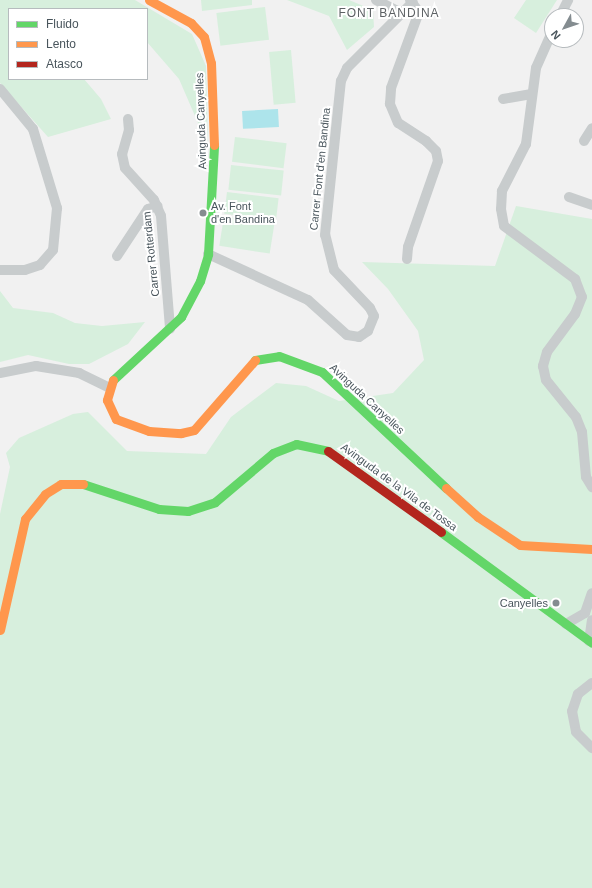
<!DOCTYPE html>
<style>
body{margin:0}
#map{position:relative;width:592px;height:888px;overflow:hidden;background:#f1f1f1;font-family:Helvetica,sans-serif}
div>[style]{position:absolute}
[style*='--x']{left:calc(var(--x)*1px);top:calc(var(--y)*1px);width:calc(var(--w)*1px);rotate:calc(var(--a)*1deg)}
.green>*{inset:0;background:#d7efdd;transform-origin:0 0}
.water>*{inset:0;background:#ade4eb;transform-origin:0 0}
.street>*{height:10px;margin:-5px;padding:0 5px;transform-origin:5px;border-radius:5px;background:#c8cccd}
.fast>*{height:9px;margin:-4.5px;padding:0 4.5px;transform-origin:4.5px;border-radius:4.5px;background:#63d668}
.slow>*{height:9px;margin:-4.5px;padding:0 4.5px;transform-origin:4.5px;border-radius:4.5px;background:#ff974d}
.jam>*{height:9px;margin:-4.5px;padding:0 4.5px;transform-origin:4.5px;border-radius:4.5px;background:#b3261e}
.dots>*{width:11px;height:11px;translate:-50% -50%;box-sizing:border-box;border:2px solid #fff;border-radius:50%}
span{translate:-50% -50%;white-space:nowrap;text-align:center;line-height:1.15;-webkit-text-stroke:4px #fff;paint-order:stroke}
.street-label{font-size:11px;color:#49555c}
.poi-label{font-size:11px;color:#49555c}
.left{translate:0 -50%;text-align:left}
.right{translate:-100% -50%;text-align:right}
.neighbourhood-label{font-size:12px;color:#5d6164;letter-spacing:1px}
.legend{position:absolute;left:8px;top:8px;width:140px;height:72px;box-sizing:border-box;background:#fff;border:1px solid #b6bbbe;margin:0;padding:5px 7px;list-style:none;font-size:12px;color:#49555c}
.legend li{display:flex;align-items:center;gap:8px;height:20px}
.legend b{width:20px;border:1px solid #b6bbbe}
.north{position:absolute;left:544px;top:8px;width:40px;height:40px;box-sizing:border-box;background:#fff;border:1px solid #b6bbbe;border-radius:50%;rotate:230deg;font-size:11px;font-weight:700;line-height:16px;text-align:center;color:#49555c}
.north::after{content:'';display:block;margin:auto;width:14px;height:18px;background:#848c90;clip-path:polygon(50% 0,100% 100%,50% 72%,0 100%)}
</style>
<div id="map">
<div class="green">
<i style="clip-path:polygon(0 0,135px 0,192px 34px,206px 66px,208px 146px,179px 79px,147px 42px,147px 9px,9px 9px,9px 79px,84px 79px,101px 99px,111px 119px,48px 137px,0 83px)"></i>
<i style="clip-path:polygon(201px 0,252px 0,252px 5px,202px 11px)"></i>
<i style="clip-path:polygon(287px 0,349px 0,373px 10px,374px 27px,347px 50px,329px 16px)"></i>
<i style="clip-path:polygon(526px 0,557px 0,536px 33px,514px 18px)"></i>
<i style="left:265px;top:7px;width:33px;height:49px;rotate:83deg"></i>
<i style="left:291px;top:50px;width:53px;height:22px;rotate:85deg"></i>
<i style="left:235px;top:137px;width:52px;height:25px;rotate:7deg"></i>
<i style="left:231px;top:165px;width:53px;height:25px;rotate:6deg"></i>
<i style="left:227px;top:192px;width:52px;height:22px;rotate:7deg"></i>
<i style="clip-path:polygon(516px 206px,592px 219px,592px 888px,0 888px,0 514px,10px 467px,6px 453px,19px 438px,73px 414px,88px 412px,127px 451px,206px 454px,231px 417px,276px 383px,306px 386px,339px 401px,393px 393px,424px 360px,418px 331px,388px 289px,362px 262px,495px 266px)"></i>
<i style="left:224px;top:216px;width:51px;height:30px;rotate:9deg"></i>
<i style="clip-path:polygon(0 291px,13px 308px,53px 313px,75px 323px,102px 326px,145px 322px,128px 344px,89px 364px,69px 364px,28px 355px,0 362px)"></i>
</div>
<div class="water">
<i style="left:278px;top:109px;width:18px;height:36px;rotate:87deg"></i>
</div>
<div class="street">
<i style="--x:376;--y:0;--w:29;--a:27"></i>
<i style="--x:560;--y:16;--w:18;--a:-63"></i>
<i style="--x:552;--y:32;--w:39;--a:114"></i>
<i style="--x:536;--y:68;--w:77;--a:97.5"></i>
<i style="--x:526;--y:144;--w:53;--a:117.1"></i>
<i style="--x:502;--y:191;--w:18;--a:93"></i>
<i style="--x:501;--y:209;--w:17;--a:80"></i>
<i style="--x:504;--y:226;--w:89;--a:36.7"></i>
<i style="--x:575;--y:279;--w:19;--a:69"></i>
<i style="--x:582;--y:297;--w:18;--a:112"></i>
<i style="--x:575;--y:314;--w:47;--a:126.4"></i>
<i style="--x:547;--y:352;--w:15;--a:106"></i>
<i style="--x:543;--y:366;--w:14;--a:78"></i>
<i style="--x:546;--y:380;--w:48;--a:51"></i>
<i style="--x:576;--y:417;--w:16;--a:68"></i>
<i style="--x:582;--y:432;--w:45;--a:84.9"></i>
<i style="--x:586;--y:477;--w:12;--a:59"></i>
<i style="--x:0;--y:89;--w:52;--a:50.5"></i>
<i style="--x:33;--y:129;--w:83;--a:73.1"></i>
<i style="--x:57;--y:208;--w:42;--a:95.4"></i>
<i style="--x:53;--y:250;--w:20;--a:131"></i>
<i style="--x:40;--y:265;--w:16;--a:162"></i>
<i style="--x:25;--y:270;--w:25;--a:180"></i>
<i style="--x:503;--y:99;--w:29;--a:-10"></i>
<i style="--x:128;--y:119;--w:11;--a:85"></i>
<i style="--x:129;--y:130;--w:25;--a:106"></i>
<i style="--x:122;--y:154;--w:14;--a:78"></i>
<i style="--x:125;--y:168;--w:43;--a:47.8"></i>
<i style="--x:154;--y:200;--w:17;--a:66"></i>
<i style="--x:161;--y:216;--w:113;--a:85.4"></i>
<i style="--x:584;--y:141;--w:15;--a:-58"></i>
<i style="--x:569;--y:197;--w:24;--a:19"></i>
<i style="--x:208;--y:254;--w:110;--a:24.7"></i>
<i style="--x:308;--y:300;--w:52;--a:41.9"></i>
<i style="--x:347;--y:335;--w:12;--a:9"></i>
<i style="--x:359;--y:337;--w:11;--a:-34"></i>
<i style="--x:368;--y:331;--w:16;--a:-68"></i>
<i style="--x:374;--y:316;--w:9;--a:-117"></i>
<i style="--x:370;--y:308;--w:52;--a:-133.5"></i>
<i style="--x:334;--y:270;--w:36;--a:-104"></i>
<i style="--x:325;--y:235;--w:155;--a:-84.1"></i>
<i style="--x:341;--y:81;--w:14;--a:-65"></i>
<i style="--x:347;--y:68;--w:93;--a:-45"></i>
<i style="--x:117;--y:256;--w:56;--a:-56.6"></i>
<i style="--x:148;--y:209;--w:10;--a:-17"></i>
<i style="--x:407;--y:259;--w:12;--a:-85"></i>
<i style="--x:408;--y:247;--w:91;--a:-70.8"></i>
<i style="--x:438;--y:161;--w:10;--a:-101"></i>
<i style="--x:436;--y:151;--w:14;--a:-135"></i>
<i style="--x:426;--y:141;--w:33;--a:-147"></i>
<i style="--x:398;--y:123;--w:21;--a:-113"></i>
<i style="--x:390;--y:104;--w:16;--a:-86"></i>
<i style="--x:391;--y:88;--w:81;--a:-69.8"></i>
<i style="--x:419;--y:12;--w:15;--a:-127"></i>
<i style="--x:0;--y:373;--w:37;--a:-11"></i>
<i style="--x:36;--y:366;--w:44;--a:9.2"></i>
<i style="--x:79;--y:373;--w:32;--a:26"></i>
<i style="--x:566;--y:624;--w:22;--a:-30"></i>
<i style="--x:585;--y:613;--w:21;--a:-71"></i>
<i style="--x:589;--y:641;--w:21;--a:-82"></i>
<i style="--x:592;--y:683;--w:18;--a:142"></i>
<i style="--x:578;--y:694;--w:18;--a:109"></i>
<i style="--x:572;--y:711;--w:21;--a:79"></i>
<i style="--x:576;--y:732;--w:23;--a:45"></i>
</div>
<div class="fast">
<i style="--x:255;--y:360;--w:24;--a:-9"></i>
<i style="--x:279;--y:356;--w:46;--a:20.4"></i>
<i style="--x:322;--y:372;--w:170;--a:43.1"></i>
<i style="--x:113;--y:380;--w:93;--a:-42.8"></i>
<i style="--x:181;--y:317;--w:41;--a:-62.2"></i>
<i style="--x:200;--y:281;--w:28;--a:-73"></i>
<i style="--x:208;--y:254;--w:109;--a:-86.8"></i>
<i style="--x:83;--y:484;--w:80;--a:18.2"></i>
<i style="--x:159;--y:509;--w:29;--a:4"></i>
<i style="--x:188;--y:511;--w:28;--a:-18"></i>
<i style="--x:215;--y:502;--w:76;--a:-40.2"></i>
<i style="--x:273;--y:453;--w:25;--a:-21"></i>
<i style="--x:296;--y:444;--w:33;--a:12"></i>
<i style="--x:441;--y:532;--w:187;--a:36.3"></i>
</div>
<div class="slow">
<i style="--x:149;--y:0;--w:48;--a:28.7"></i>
<i style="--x:191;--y:23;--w:19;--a:47"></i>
<i style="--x:204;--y:37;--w:27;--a:75"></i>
<i style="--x:211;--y:63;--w:82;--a:87.9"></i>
<i style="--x:113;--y:380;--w:21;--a:107"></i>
<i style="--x:107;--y:400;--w:21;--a:65"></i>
<i style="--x:116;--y:419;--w:35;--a:20"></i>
<i style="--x:149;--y:431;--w:32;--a:4"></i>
<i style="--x:181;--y:433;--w:13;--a:-13"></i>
<i style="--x:194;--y:430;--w:93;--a:-48.9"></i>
<i style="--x:446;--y:488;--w:43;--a:42.2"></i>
<i style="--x:478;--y:517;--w:50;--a:33.7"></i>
<i style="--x:520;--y:545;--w:72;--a:3.2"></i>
<i style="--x:0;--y:630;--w:114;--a:-77.3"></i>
<i style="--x:25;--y:519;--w:32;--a:-51"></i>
<i style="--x:45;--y:494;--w:19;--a:-32"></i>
<i style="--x:61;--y:484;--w:22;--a:0"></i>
</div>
<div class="jam">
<i style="--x:328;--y:451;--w:139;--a:35.6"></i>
</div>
<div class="dots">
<i style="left:203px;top:213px;background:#848c90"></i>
<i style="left:556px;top:603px;background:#848c90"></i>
</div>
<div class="street-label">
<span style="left:201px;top:121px;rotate:-92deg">Avinguda Canyelles</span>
<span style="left:320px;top:169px;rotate:-84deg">Carrer Font d'en Bandina</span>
<span style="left:151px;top:254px;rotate:-96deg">Carrer Rotterdam</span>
<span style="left:367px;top:399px;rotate:43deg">Avinguda Canyelles</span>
<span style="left:399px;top:487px;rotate:36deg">Avinguda de la Vila de Tossa</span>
</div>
<div class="poi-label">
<span class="left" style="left:211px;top:213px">Av. Font<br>d'en Bandina</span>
<span class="right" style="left:548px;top:603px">Canyelles</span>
</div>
<div class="neighbourhood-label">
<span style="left:389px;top:14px">FONT BANDINA</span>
</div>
<ul class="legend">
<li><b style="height:5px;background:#63d668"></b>Fluido</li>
<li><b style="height:5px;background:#ff974d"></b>Lento</li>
<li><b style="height:5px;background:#b3261e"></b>Atasco</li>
</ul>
<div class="north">N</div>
</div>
